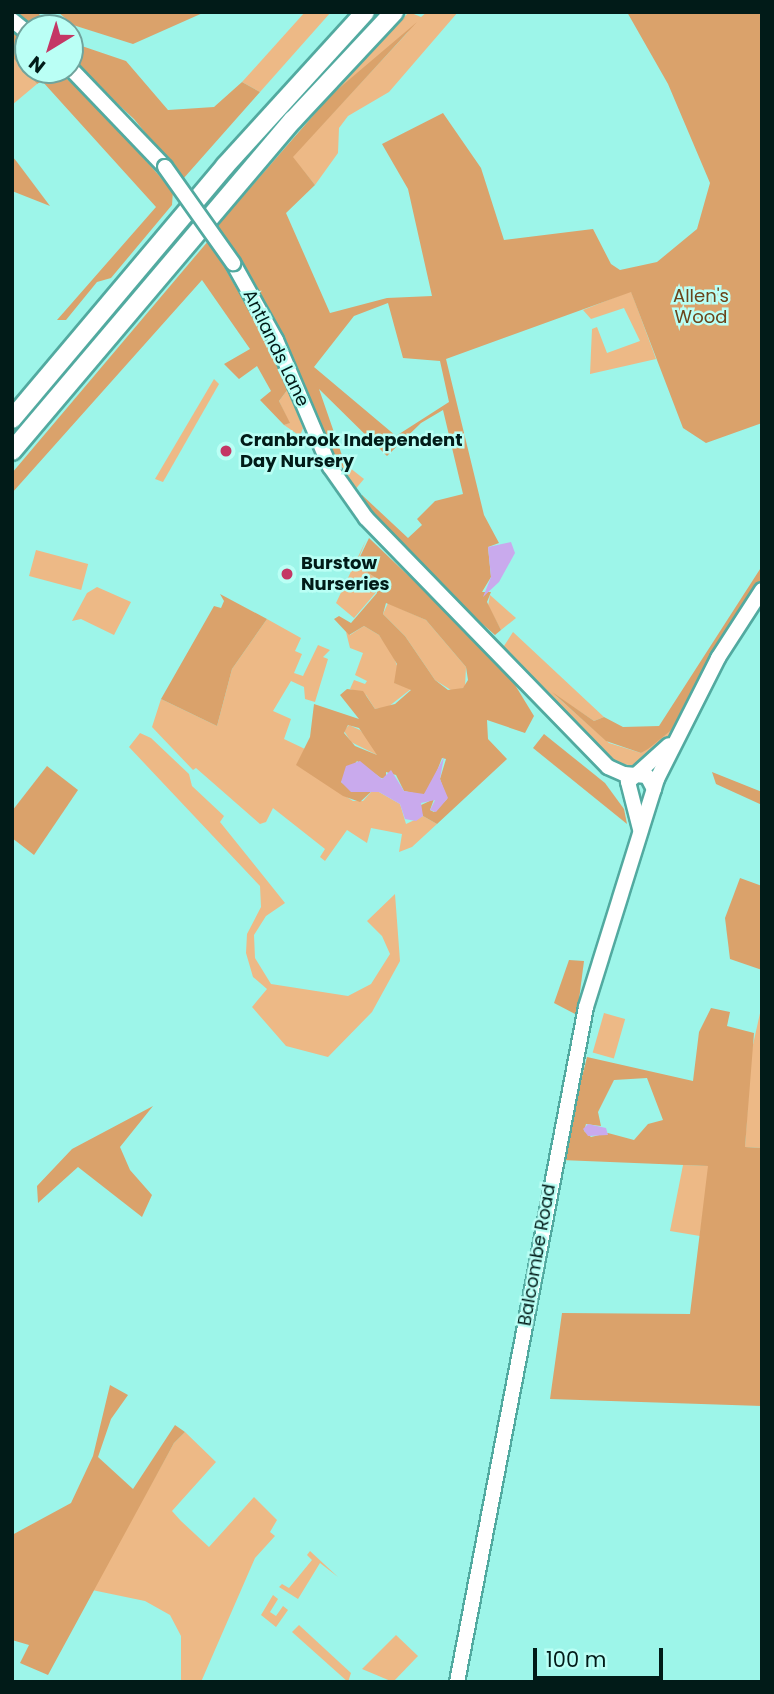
<!DOCTYPE html>
<style>
body{margin:0}
#map{position:relative;width:774px;height:1694px;overflow:hidden;background:#9df5e9;font-family:Poppins,sans-serif}
div>[style]{position:absolute}
[style*='--x']{left:calc(var(--x)*1px);top:calc(var(--y)*1px);width:calc(var(--w)*1px);rotate:calc(var(--a)*1deg)}
.green>*{inset:0;background:#edb986;transform-origin:0 0}
.forest>*{inset:0;background:#daa26b}
.water>*{inset:0;background:#c9aaed}
.roads{filter:drop-shadow(2px 0 #52aaa0) drop-shadow(-2px 0 #52aaa0) drop-shadow(0 2px #52aaa0) drop-shadow(0 -2px #52aaa0)}
.secondary>*{height:14px;margin:-7px;padding:0 7px;transform-origin:7px;border-radius:7px;background:#fff}
.motorway>*{height:18px;margin:-9px;padding:0 9px;transform-origin:9px;border-radius:9px;background:#fff}
.bridges{filter:drop-shadow(2px 0 #52aaa0) drop-shadow(-2px 0 #52aaa0) drop-shadow(0 2px #52aaa0) drop-shadow(0 -2px #52aaa0)}
.secondary-bridge>*{height:14px;margin:-7px;padding:0 7px;transform-origin:7px;border-radius:7px;background:#fff}
.dots>*{width:19px;height:19px;translate:-50% -50%;box-sizing:border-box;border:4px solid #bafff5;border-radius:50%}
span{translate:-50% -50%;white-space:nowrap;text-align:center;line-height:1.15;-webkit-text-stroke:5px #bafff5;paint-order:stroke}
.park-label{font-size:18px;color:#6a441a}
.street-label{font-size:18px;color:#011b18}
.poi-label{font-size:18px;color:#011b18;font-weight:700}
.left{translate:0 -50%;text-align:left}
.frame{position:absolute;inset:0;border:14px solid #011b18;pointer-events:none}
.north{position:absolute;left:14px;top:14px;width:70px;height:70px;box-sizing:border-box;background:#bafff5;border:2px solid #70a49d;border-radius:50%;rotate:218deg;font-size:19px;font-weight:700;line-height:28px;text-align:center;color:#011b18}
.north::after{content:'';display:block;margin:auto;width:24px;height:32px;background:#c43765;clip-path:polygon(50% 0,100% 100%,50% 72%,0 100%)}
.scale{position:absolute;left:533px;top:1648px;width:130px;height:32px;box-sizing:border-box;border:4px solid #011b18;border-top:0;padding-left:9px;font-size:21px;line-height:24px;white-space:nowrap;color:#011b18;-webkit-text-stroke:5px #bafff5;paint-order:stroke}
</style>
<div id="map">
<div class="green">
<i style="clip-path:polygon(305px 12px,331px 12px,260px 92px,242px 82px)"></i>
<i style="clip-path:polygon(409px 12px,421px 17px,427px 12px,458px 12px,389px 92px,348px 116px,339px 128px,338px 153px,315px 185px,292px 157px,409px 31px,331px 95px)"></i>
<i style="clip-path:polygon(12px 57px,37px 84px,12px 105px)"></i>
<i style="clip-path:polygon(631px 291px,656px 359px,590px 374px,592px 329px,597px 327px,607px 353px,640px 341px,624px 308px,591px 319px,583px 310px)"></i>
<i style="clip-path:polygon(214px 379px,219px 384px,163px 482px,155px 479px)"></i>
<i style="clip-path:polygon(288px 389px,303px 428px,300px 436px,284px 425px,289px 423px,279px 401px)"></i>
<i style="clip-path:polygon(345px 464px,364px 479px,353px 492px,338px 470px)"></i>
<i style="clip-path:polygon(366px 540px,356px 565px,376px 578px,378px 590px,354px 618px,336px 603px)"></i>
<i style="left:36px;top:550px;width:54px;height:27px;rotate:15deg"></i>
<i style="clip-path:polygon(97px 587px,131px 602px,114px 635px,81px 619px,72px 621px,87px 593px)"></i>
<i style="clip-path:polygon(490px 595px,516px 618px,501px 630px,488px 606px)"></i>
<i style="clip-path:polygon(388px 603px,426px 620px,466px 667px,465px 687px,454px 692px,435px 680px,405px 636px,383px 614px)"></i>
<i style="clip-path:polygon(267px 619px,301px 638px,295px 651px,302px 654px,294px 673px,303px 676px,318px 645px,330px 650px,323px 657px,328px 659px,315px 702px,305px 699px,304px 687px,291px 681px,273px 711px,291px 719px,284px 739px,305px 749px,297px 765px,353px 801px,363px 801px,373px 790px,379px 792px,400px 804px,406px 824px,423px 816px,437px 824px,412px 847px,399px 852px,402px 834px,371px 828px,367px 843px,347px 830px,325px 861px,320px 857px,325px 849px,273px 808px,266px 822px,260px 824px,196px 768px,193px 770px,152px 727px,161px 699px,217px 726px,232px 669px)"></i>
<i style="clip-path:polygon(364px 626px,379px 635px,392px 653px,398px 668px,395px 683px,411px 689px,388px 707px,375px 709px,366px 695px,350px 689px,354px 680px,365px 684px,367px 681px,355px 675px,363px 653px,350px 648px,346px 632px,350px 635px)"></i>
<i style="clip-path:polygon(513px 632px,604px 717px,594px 721px,555px 695px,609px 743px,641px 753px,674px 728px,669px 738px,635px 766px,615px 763px,502px 649px)"></i>
<i style="clip-path:polygon(349px 725px,360px 730px,378px 750px,377px 755px,351px 742px,344px 731px)"></i>
<i style="clip-path:polygon(140px 733px,151px 738px,189px 774px,192px 786px,224px 816px,220px 822px,285px 903px,266px 916px,254px 935px,255px 958px,271px 984px,348px 996px,371px 984px,390px 954px,382px 936px,367px 921px,395px 894px,400px 961px,372px 1012px,328px 1057px,286px 1046px,252px 1007px,267px 989px,253px 977px,246px 953px,247px 934px,261px 907px,260px 886px,129px 747px)"></i>
<i style="clip-path:polygon(762px 1004px,762px 1148px,745px 1147px,751px 1054px)"></i>
<i style="left:604px;top:1013px;width:22px;height:41px;rotate:16deg"></i>
<i style="clip-path:polygon(683px 1165px,709px 1166px,700px 1236px,670px 1231px)"></i>
<i style="clip-path:polygon(185px 1432px,216px 1462px,172px 1511px,181px 1521px,209px 1547px,254px 1497px,277px 1520px,270px 1532px,275px 1536px,255px 1558px,201px 1682px,181px 1682px,181px 1636px,170px 1615px,145px 1601px,92px 1590px,174px 1443px)"></i>
<i style="clip-path:polygon(310px 1551px,338px 1577px,320px 1563px,298px 1599px,279px 1587px,282px 1584px,289px 1588px,312px 1560px,307px 1555px)"></i>
<i style="clip-path:polygon(273px 1595px,278px 1599px,270px 1612px,276px 1616px,283px 1606px,288px 1610px,276px 1627px,261px 1615px)"></i>
<i style="clip-path:polygon(299px 1625px,351px 1673px,348px 1682px,292px 1632px)"></i>
<i style="clip-path:polygon(396px 1635px,418px 1656px,393px 1682px,362px 1669px)"></i>
</div>
<div class="forest">
<i style="clip-path:polygon(12px 12px,37px 12px,52px 28px,30px 28px)"></i>
<i style="clip-path:polygon(58px 12px,205px 12px,133px 44px,73px 25px)"></i>
<i style="clip-path:polygon(evenodd,627px 12px,762px 12px,762px 423px,706px 443px,683px 428px,631px 292px,446px 359px,484px 515px,499px 543px,488px 547px,491px 577px,482px 592px,491px 592px,487px 602px,501px 630px,495px 635px,432px 580px,362px 499px,362px 495px,408px 538px,422px 525px,417px 519px,435px 501px,463px 494px,443px 410px,421px 423px,387px 456px,319px 389px,345px 464px,338px 470px,264px 306px,217px 226px,331px 95px,417px 22px,293px 157px,315px 185px,286px 213px,330px 313px,387px 298px,432px 296px,408px 189px,382px 144px,443px 113px,481px 168px,504px 240px,593px 229px,611px 264px,620px 270px,657px 262px,697px 229px,710px 183px,668px 84px,627px 12px,388px 303px,403px 358px,440px 361px,449px 402px,396px 436px,314px 367px,354px 316px,388px 303px)"></i>
<i style="clip-path:polygon(12px 30px,28px 44px,28px 70px,57px 70px,94px 103px,173px 191px,172px 205px,111px 278px,97px 282px,66px 320px,57px 320px,156px 207px,42px 81px,37px 84px,12px 57px)"></i>
<i style="clip-path:polygon(70px 42px,126px 61px,168px 110px,214px 107px,242px 82px,260px 92px,183px 179px,134px 119px,70px 60px)"></i>
<i style="clip-path:polygon(12px 156px,17px 162px,50px 206px,12px 191px)"></i>
<i style="clip-path:polygon(209px 240px,274px 355px,288px 389px,279px 401px,290px 423px,284px 425px,260px 400px,271px 391px,257px 366px,239px 379px,224px 364px,250px 349px,202px 280px,12px 493px,12px 473px)"></i>
<i style="clip-path:polygon(evenodd,369px 538px,504px 667px,534px 716px,525px 733px,487px 720px,488px 739px,507px 759px,437px 824px,423px 816px,419px 806px,434px 799px,430px 810px,434px 812px,447px 799px,440px 779px,446px 759px,442px 758px,430px 789px,423px 795px,404px 791px,396px 775px,386px 772px,386px 779px,381px 778px,357px 761px,341px 782px,354px 792px,373px 790px,360px 802px,343px 796px,296px 765px,310px 737px,314px 704px,359px 719px,340px 695px,347px 689px,363px 691px,375px 709px,395px 704px,411px 690px,394px 683px,397px 664px,379px 635px,364px 626px,349px 635px,334px 619px,339px 616px,351px 623px,377px 593px,376px 578px,356px 565px,369px 538px,386px 603px,426px 620px,466px 667px,468px 680px,463px 688px,448px 690px,435px 680px,405px 636px,383px 614px,386px 603px,369px 538px,348px 725px,359px 728px,377px 755px,355px 746px,344px 733px,348px 725px)"></i>
<i style="clip-path:polygon(762px 566px,762px 581px,718px 645px,674px 728px,648px 749px,641px 753px,606px 741px,552px 692px,594px 721px,604px 717px,623px 727px,659px 726px)"></i>
<i style="clip-path:polygon(220px 594px,267px 619px,232px 669px,217px 726px,161px 699px,214px 606px,221px 608px,224px 601px)"></i>
<i style="clip-path:polygon(544px 734px,605px 783px,624px 809px,627px 824px,533px 748px)"></i>
<i style="clip-path:polygon(47px 766px,78px 790px,34px 855px,12px 838px,12px 811px)"></i>
<i style="clip-path:polygon(712px 772px,762px 792px,762px 805px,716px 784px)"></i>
<i style="clip-path:polygon(740px 878px,762px 886px,762px 970px,730px 959px,725px 918px)"></i>
<i style="clip-path:polygon(569px 960px,584px 961px,577px 1015px,554px 1003px)"></i>
<i style="clip-path:polygon(evenodd,711px 1008px,730px 1012px,727px 1026px,754px 1033px,745px 1147px,762px 1148px,762px 1406px,550px 1399px,562px 1313px,690px 1314px,708px 1166px,561px 1160px,587px 1057px,693px 1081px,699px 1032px,711px 1008px,647px 1078px,663px 1120px,648px 1124px,634px 1140px,608px 1133px,591px 1137px,584px 1131px,586px 1124px,601px 1126px,598px 1112px,614px 1080px,647px 1078px)"></i>
<i style="clip-path:polygon(153px 1106px,120px 1147px,130px 1170px,152px 1195px,142px 1217px,78px 1167px,38px 1203px,37px 1186px,72px 1149px)"></i>
<i style="clip-path:polygon(110px 1385px,128px 1395px,111px 1419px,98px 1457px,133px 1489px,175px 1425px,185px 1432px,174px 1443px,48px 1675px,20px 1663px,29px 1645px,12px 1640px,12px 1535px,71px 1503px,93px 1456px)"></i>
</div>
<div class="water">
<i style="clip-path:polygon(511px 542px,515px 553px,499px 582px,483px 597px,491px 577px,488px 547px)"></i>
<i style="clip-path:polygon(444px 757px,440px 779px,448px 798px,436px 812px,430px 810px,435px 800px,421px 803px,423px 816px,416px 821px,405px 819px,400px 804px,379px 792px,351px 792px,341px 782px,346px 766px,360px 761px,382px 779px,391px 770px,404px 791px,424px 794px)"></i>
<i style="clip-path:polygon(588px 1124px,606px 1128px,608px 1135px,588px 1136px,583px 1129px)"></i>
</div>
<div class="roads">
<div class="secondary">
<i style="--x:12;--y:20;--w:21;--a:39"></i>
<i style="--x:70;--y:68;--w:137;--a:46.2"></i>
<i style="--x:233;--y:263;--w:88;--a:60.8"></i>
<i style="--x:276;--y:340;--w:138;--a:67"></i>
<i style="--x:330;--y:467;--w:62;--a:54.8"></i>
<i style="--x:366;--y:518;--w:347;--a:45.8"></i>
<i style="--x:608;--y:767;--w:17;--a:24"></i>
<i style="--x:624;--y:774;--w:23;--a:5"></i>
<i style="--x:647;--y:776;--w:15;--a:62"></i>
<i style="--x:640;--y:829;--w:49;--a:-104.3"></i>
<i style="--x:628;--y:782;--w:55;--a:-42.1"></i>
<i style="--x:457;--y:1682;--w:687;--a:-79.18"></i>
<i style="--x:586;--y:1007;--w:239;--a:-72.7"></i>
<i style="--x:657;--y:779;--w:136;--a:-63.2"></i>
<i style="--x:718;--y:658;--w:81;--a:-57.1"></i>
</div>
<div class="motorway">
<i style="--x:12;--y:419;--w:331;--a:-49.9"></i>
<i style="--x:225;--y:166;--w:208;--a:-47.7"></i>
<i style="--x:12;--y:451;--w:434;--a:-49.7"></i>
<i style="--x:293;--y:120;--w:148;--a:-46.9"></i>
</div>
</div>
<div class="bridges">
<div class="secondary-bridge">
<i style="--x:165;--y:167;--w:118;--a:54.7"></i>
</div>
</div>
<div class="dots">
<i style="left:226px;top:451px;background:#c43765"></i>
<i style="left:287px;top:574px;background:#c43765"></i>
</div>
<div class="park-label">
<span style="left:701px;top:307px">Allen's<br>Wood</span>
</div>
<div class="street-label">
<span style="left:276px;top:348px;rotate:64deg">Antlands Lane</span>
<span style="left:537px;top:1255px;rotate:-80deg">Balcombe Road</span>
</div>
<div class="poi-label">
<span class="left" style="left:240px;top:451px">Cranbrook Independent<br>Day Nursery</span>
<span class="left" style="left:301px;top:574px">Burstow<br>Nurseries</span>
</div>
<div class="frame"></div>
<div class="north">N</div>
<div class="scale">100 m</div>
</div>
